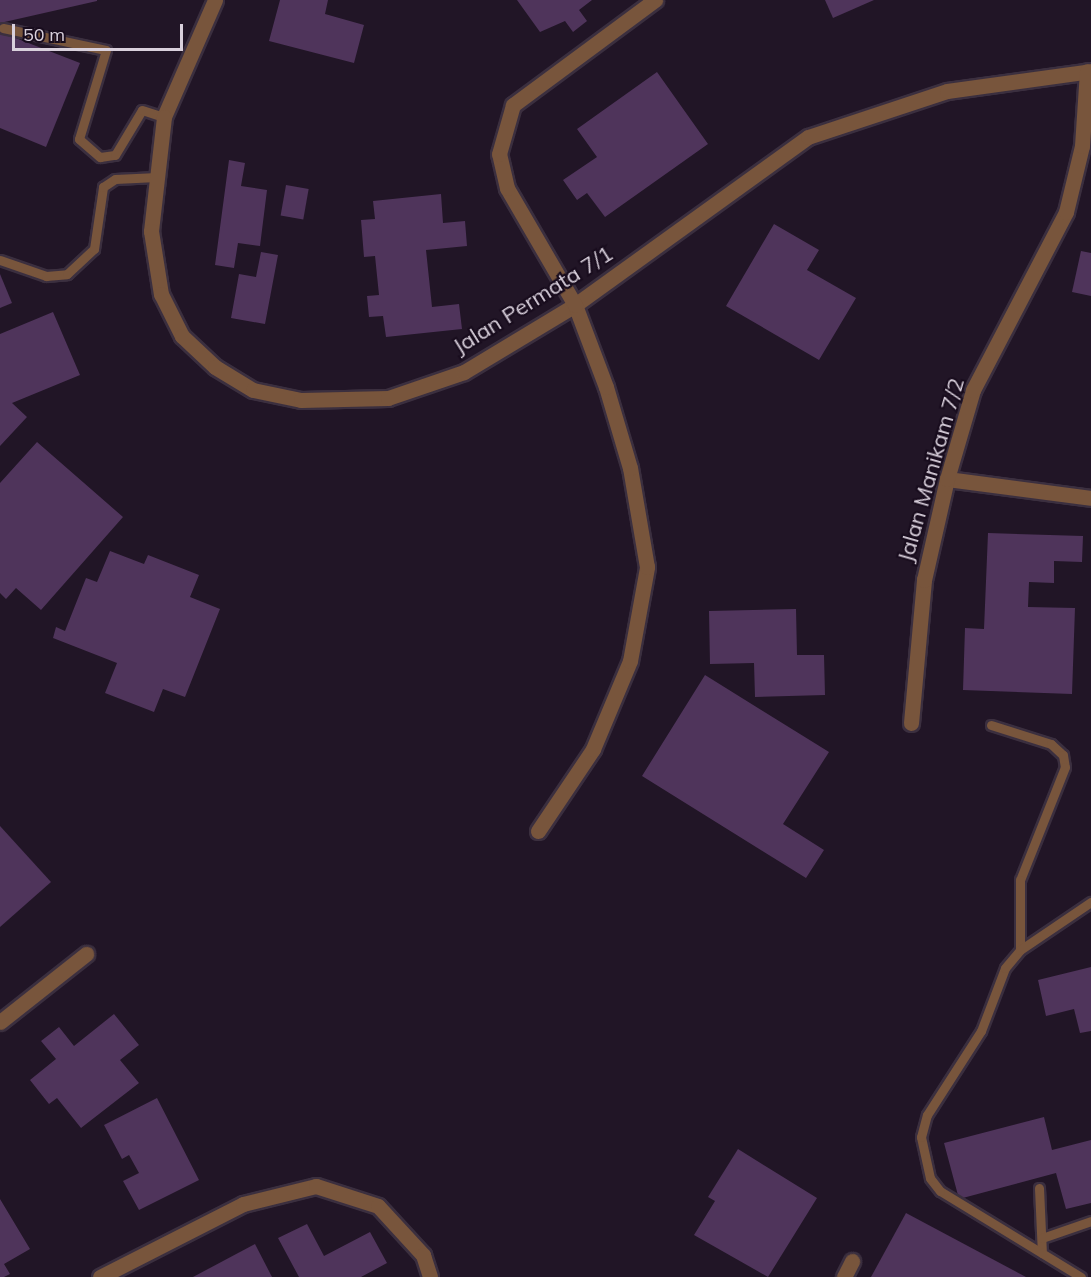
<!DOCTYPE html>
<style>
body{margin:0}
#map{position:relative;width:1091px;height:1277px;overflow:hidden;background:#211526;font-family:Mulish,sans-serif}
div>[style]{position:absolute}
[style*='--x']{left:calc(var(--x)*1px);top:calc(var(--y)*1px);width:calc(var(--w)*1px);rotate:calc(var(--a)*1deg)}
.building>*{inset:0;background:#4f345b;transform-origin:0 0}
.roads{filter:drop-shadow(2px 0 #3b2f3f) drop-shadow(-2px 0 #3b2f3f) drop-shadow(0 2px #3b2f3f) drop-shadow(0 -2px #3b2f3f)}
.service>*{height:9px;margin:-4.5px;padding:0 4.5px;transform-origin:4.5px;border-radius:4.5px;background:#78553c}
.minor>*{height:15px;margin:-7.5px;padding:0 7.5px;transform-origin:7.5px;border-radius:7.5px;background:#78553c}
span{translate:-50% -50%;white-space:nowrap;text-align:center;line-height:1.15;-webkit-text-stroke:4.5px #180c1d;paint-order:stroke}
.street-label{font-size:22px;color:#d9d0dc}
.scale{position:absolute;left:12px;top:24px;width:171px;height:27px;box-sizing:border-box;border:3px solid #d9d0dc;border-top:0;padding-left:8px;font-size:18px;line-height:21px;white-space:nowrap;color:#d9d0dc;-webkit-text-stroke:4px #180c1d;paint-order:stroke}
</style>
<div id="map">
<div class="building">
<i style="clip-path:polygon(0 0,97px 0,97px 1px,0 23px)"></i>
<i style="clip-path:polygon(280px 0,328px 0,325px 14px,364px 25px,354px 63px,269px 41px)"></i>
<i style="clip-path:polygon(517px 0,592px 0,579px 10px,587px 21px,573px 32px,565px 21px,540px 32px)"></i>
<i style="clip-path:polygon(825px 0,874px 0,833px 18px)"></i>
<i style="clip-path:polygon(0 32px,80px 63px,46px 147px,0 128px)"></i>
<i style="clip-path:polygon(657px 72px,708px 144px,605px 217px,587px 193px,577px 200px,563px 180px,597px 157px,577px 129px)"></i>
<i style="clip-path:polygon(229px 160px,245px 163px,241px 186px,267px 190px,260px 246px,238px 243px,234px 268px,215px 265px)"></i>
<i style="left:286px;top:185px;width:23px;height:31px;rotate:10deg"></i>
<i style="clip-path:polygon(441px 194px,443px 223px,465px 221px,467px 246px,426px 250px,432px 307px,459px 304px,462px 329px,386px 337px,383px 316px,369px 317px,367px 296px,379px 295px,375px 256px,364px 257px,361px 220px,375px 219px,373px 201px)"></i>
<i style="clip-path:polygon(774px 224px,819px 250px,807px 270px,856px 298px,819px 360px,726px 306px)"></i>
<i style="clip-path:polygon(1081px 251px,1091px 253px,1091px 296px,1072px 292px)"></i>
<i style="clip-path:polygon(261px 252px,278px 255px,265px 324px,231px 318px,239px 274px,256px 277px)"></i>
<i style="clip-path:polygon(0 274px,12px 303px,0 308px)"></i>
<i style="clip-path:polygon(53px 312px,80px 375px,12px 403px,27px 417px,0 446px,0 334px)"></i>
<i style="clip-path:polygon(37px 442px,123px 517px,41px 610px,16px 588px,6px 599px,0 593px,0 483px)"></i>
<i style="clip-path:polygon(988px 533px,1083px 536px,1082px 562px,1054px 561px,1054px 583px,1029px 582px,1028px 607px,1075px 608px,1072px 694px,963px 690px,965px 628px,984px 629px)"></i>
<i style="clip-path:polygon(110px 551px,144px 564px,148px 555px,199px 575px,190px 597px,220px 609px,185px 697px,163px 689px,154px 712px,105px 693px,117px 663px,53px 638px,56px 627px,65px 631px,86px 578px,97px 582px)"></i>
<i style="clip-path:polygon(796px 609px,797px 655px,824px 655px,825px 695px,755px 697px,754px 663px,710px 664px,709px 611px)"></i>
<i style="clip-path:polygon(705px 675px,829px 752px,783px 824px,824px 850px,806px 878px,642px 776px)"></i>
<i style="clip-path:polygon(0 826px,51px 882px,0 927px)"></i>
<i style="clip-path:polygon(1091px 967px,1091px 1031px,1080px 1033px,1074px 1009px,1046px 1016px,1038px 980px)"></i>
<i style="clip-path:polygon(114px 1014px,139px 1045px,120px 1060px,139px 1083px,81px 1128px,57px 1098px,49px 1104px,30px 1080px,56px 1059px,41px 1041px,59px 1027px,74px 1046px)"></i>
<i style="clip-path:polygon(157px 1098px,199px 1180px,139px 1210px,123px 1181px,139px 1173px,129px 1155px,122px 1159px,104px 1125px)"></i>
<i style="clip-path:polygon(1044px 1117px,1052px 1150px,1091px 1140px,1091px 1203px,1066px 1209px,1056px 1173px,959px 1199px,944px 1143px)"></i>
<i style="clip-path:polygon(738px 1149px,817px 1198px,768px 1277px,694px 1235px,715px 1201px,708px 1197px)"></i>
<i style="clip-path:polygon(0 1199px,30px 1249px,4px 1264px,10px 1274px,4px 1277px,0 1277px)"></i>
<i style="clip-path:polygon(906px 1213px,1026px 1277px,871px 1277px)"></i>
<i style="clip-path:polygon(307px 1224px,324px 1256px,370px 1232px,387px 1263px,361px 1277px,299px 1277px,278px 1238px)"></i>
<i style="clip-path:polygon(255px 1244px,272px 1277px,193px 1277px)"></i>
</div>
<div class="roads">
<div class="service">
<i style="--x:3;--y:28;--w:105;--a:12.1"></i>
<i style="--x:106;--y:50;--w:93;--a:106.9"></i>
<i style="--x:79;--y:139;--w:28;--a:41"></i>
<i style="--x:100;--y:157;--w:15;--a:-8"></i>
<i style="--x:115;--y:155;--w:52;--a:-59"></i>
<i style="--x:142;--y:110;--w:23;--a:18"></i>
<i style="--x:0;--y:260;--w:49;--a:19.2"></i>
<i style="--x:46;--y:276;--w:21;--a:-5"></i>
<i style="--x:67;--y:274;--w:37;--a:-43"></i>
<i style="--x:94;--y:249;--w:63;--a:-81.7"></i>
<i style="--x:103;--y:187;--w:14;--a:-34"></i>
<i style="--x:115;--y:179;--w:42;--a:-2.7"></i>
<i style="--x:991;--y:725;--w:63;--a:17.6"></i>
<i style="--x:1051;--y:744;--w:16;--a:43"></i>
<i style="--x:1063;--y:755;--w:12;--a:81"></i>
<i style="--x:1065;--y:767;--w:122;--a:111.7"></i>
<i style="--x:1020;--y:880;--w:70;--a:90"></i>
<i style="--x:1039;--y:1188;--w:65;--a:87.4"></i>
<i style="--x:1042;--y:1238;--w:52;--a:-19.1"></i>
<i style="--x:1081;--y:1277;--w:165;--a:-148.6"></i>
<i style="--x:940;--y:1191;--w:16;--a:-128"></i>
<i style="--x:930;--y:1178;--w:42;--a:-102.4"></i>
<i style="--x:921;--y:1137;--w:23;--a:-75"></i>
<i style="--x:927;--y:1115;--w:100;--a:-57.3"></i>
<i style="--x:981;--y:1031;--w:67;--a:-69.1"></i>
<i style="--x:1005;--y:968;--w:23;--a:-50"></i>
<i style="--x:1020;--y:950;--w:86;--a:-34.1"></i>
</div>
<div class="minor">
<i style="--x:215;--y:0;--w:128;--a:113.6"></i>
<i style="--x:164;--y:117;--w:115;--a:96.5"></i>
<i style="--x:151;--y:231;--w:64;--a:81"></i>
<i style="--x:161;--y:294;--w:47;--a:63.4"></i>
<i style="--x:182;--y:336;--w:45;--a:43.2"></i>
<i style="--x:215;--y:367;--w:44;--a:31.2"></i>
<i style="--x:253;--y:390;--w:49;--a:11.8"></i>
<i style="--x:301;--y:400;--w:87;--a:-1.3"></i>
<i style="--x:388;--y:398;--w:80;--a:-18.9"></i>
<i style="--x:464;--y:372;--w:130;--a:-31.1"></i>
<i style="--x:575;--y:305;--w:287;--a:-35.8"></i>
<i style="--x:808;--y:137;--w:146;--a:-18.3"></i>
<i style="--x:947;--y:91;--w:145;--a:-7.9"></i>
<i style="--x:947;--y:479;--w:145;--a:7.5"></i>
<i style="--x:911;--y:723;--w:144;--a:-84.8"></i>
<i style="--x:924;--y:580;--w:104;--a:-77.2"></i>
<i style="--x:947;--y:479;--w:93;--a:-73.7"></i>
<i style="--x:973;--y:390;--w:201;--a:-62.4"></i>
<i style="--x:1066;--y:212;--w:68;--a:-76.4"></i>
<i style="--x:1082;--y:146;--w:75;--a:-86.2"></i>
<i style="--x:538;--y:831;--w:99;--a:-56.1"></i>
<i style="--x:593;--y:749;--w:95;--a:-67.2"></i>
<i style="--x:630;--y:661;--w:96;--a:-79.7"></i>
<i style="--x:647;--y:567;--w:100;--a:-99.7"></i>
<i style="--x:630;--y:468;--w:84;--a:-106.5"></i>
<i style="--x:606;--y:387;--w:88;--a:-110.7"></i>
<i style="--x:575;--y:305;--w:135;--a:-120.2"></i>
<i style="--x:507;--y:188;--w:35;--a:-103"></i>
<i style="--x:499;--y:154;--w:51;--a:-74.1"></i>
<i style="--x:513;--y:105;--w:177;--a:-36.5"></i>
<i style="--x:0;--y:1022;--w:110;--a:-38.3"></i>
<i style="--x:100;--y:1277;--w:161;--a:-27"></i>
<i style="--x:243;--y:1204;--w:75;--a:-13.9"></i>
<i style="--x:316;--y:1186;--w:65;--a:17.9"></i>
<i style="--x:378;--y:1206;--w:67;--a:47.4"></i>
<i style="--x:423;--y:1255;--w:23;--a:72"></i>
<i style="--x:844;--y:1277;--w:18;--a:-63"></i>
</div>
</div>
<div class="street-label">
<span style="left:533px;top:300px;rotate:-32deg">Jalan Permata 7/1</span>
<span style="left:931px;top:470px;rotate:-74deg">Jalan Manikam 7/2</span>
</div>
<div class="scale">50 m</div>
</div>
